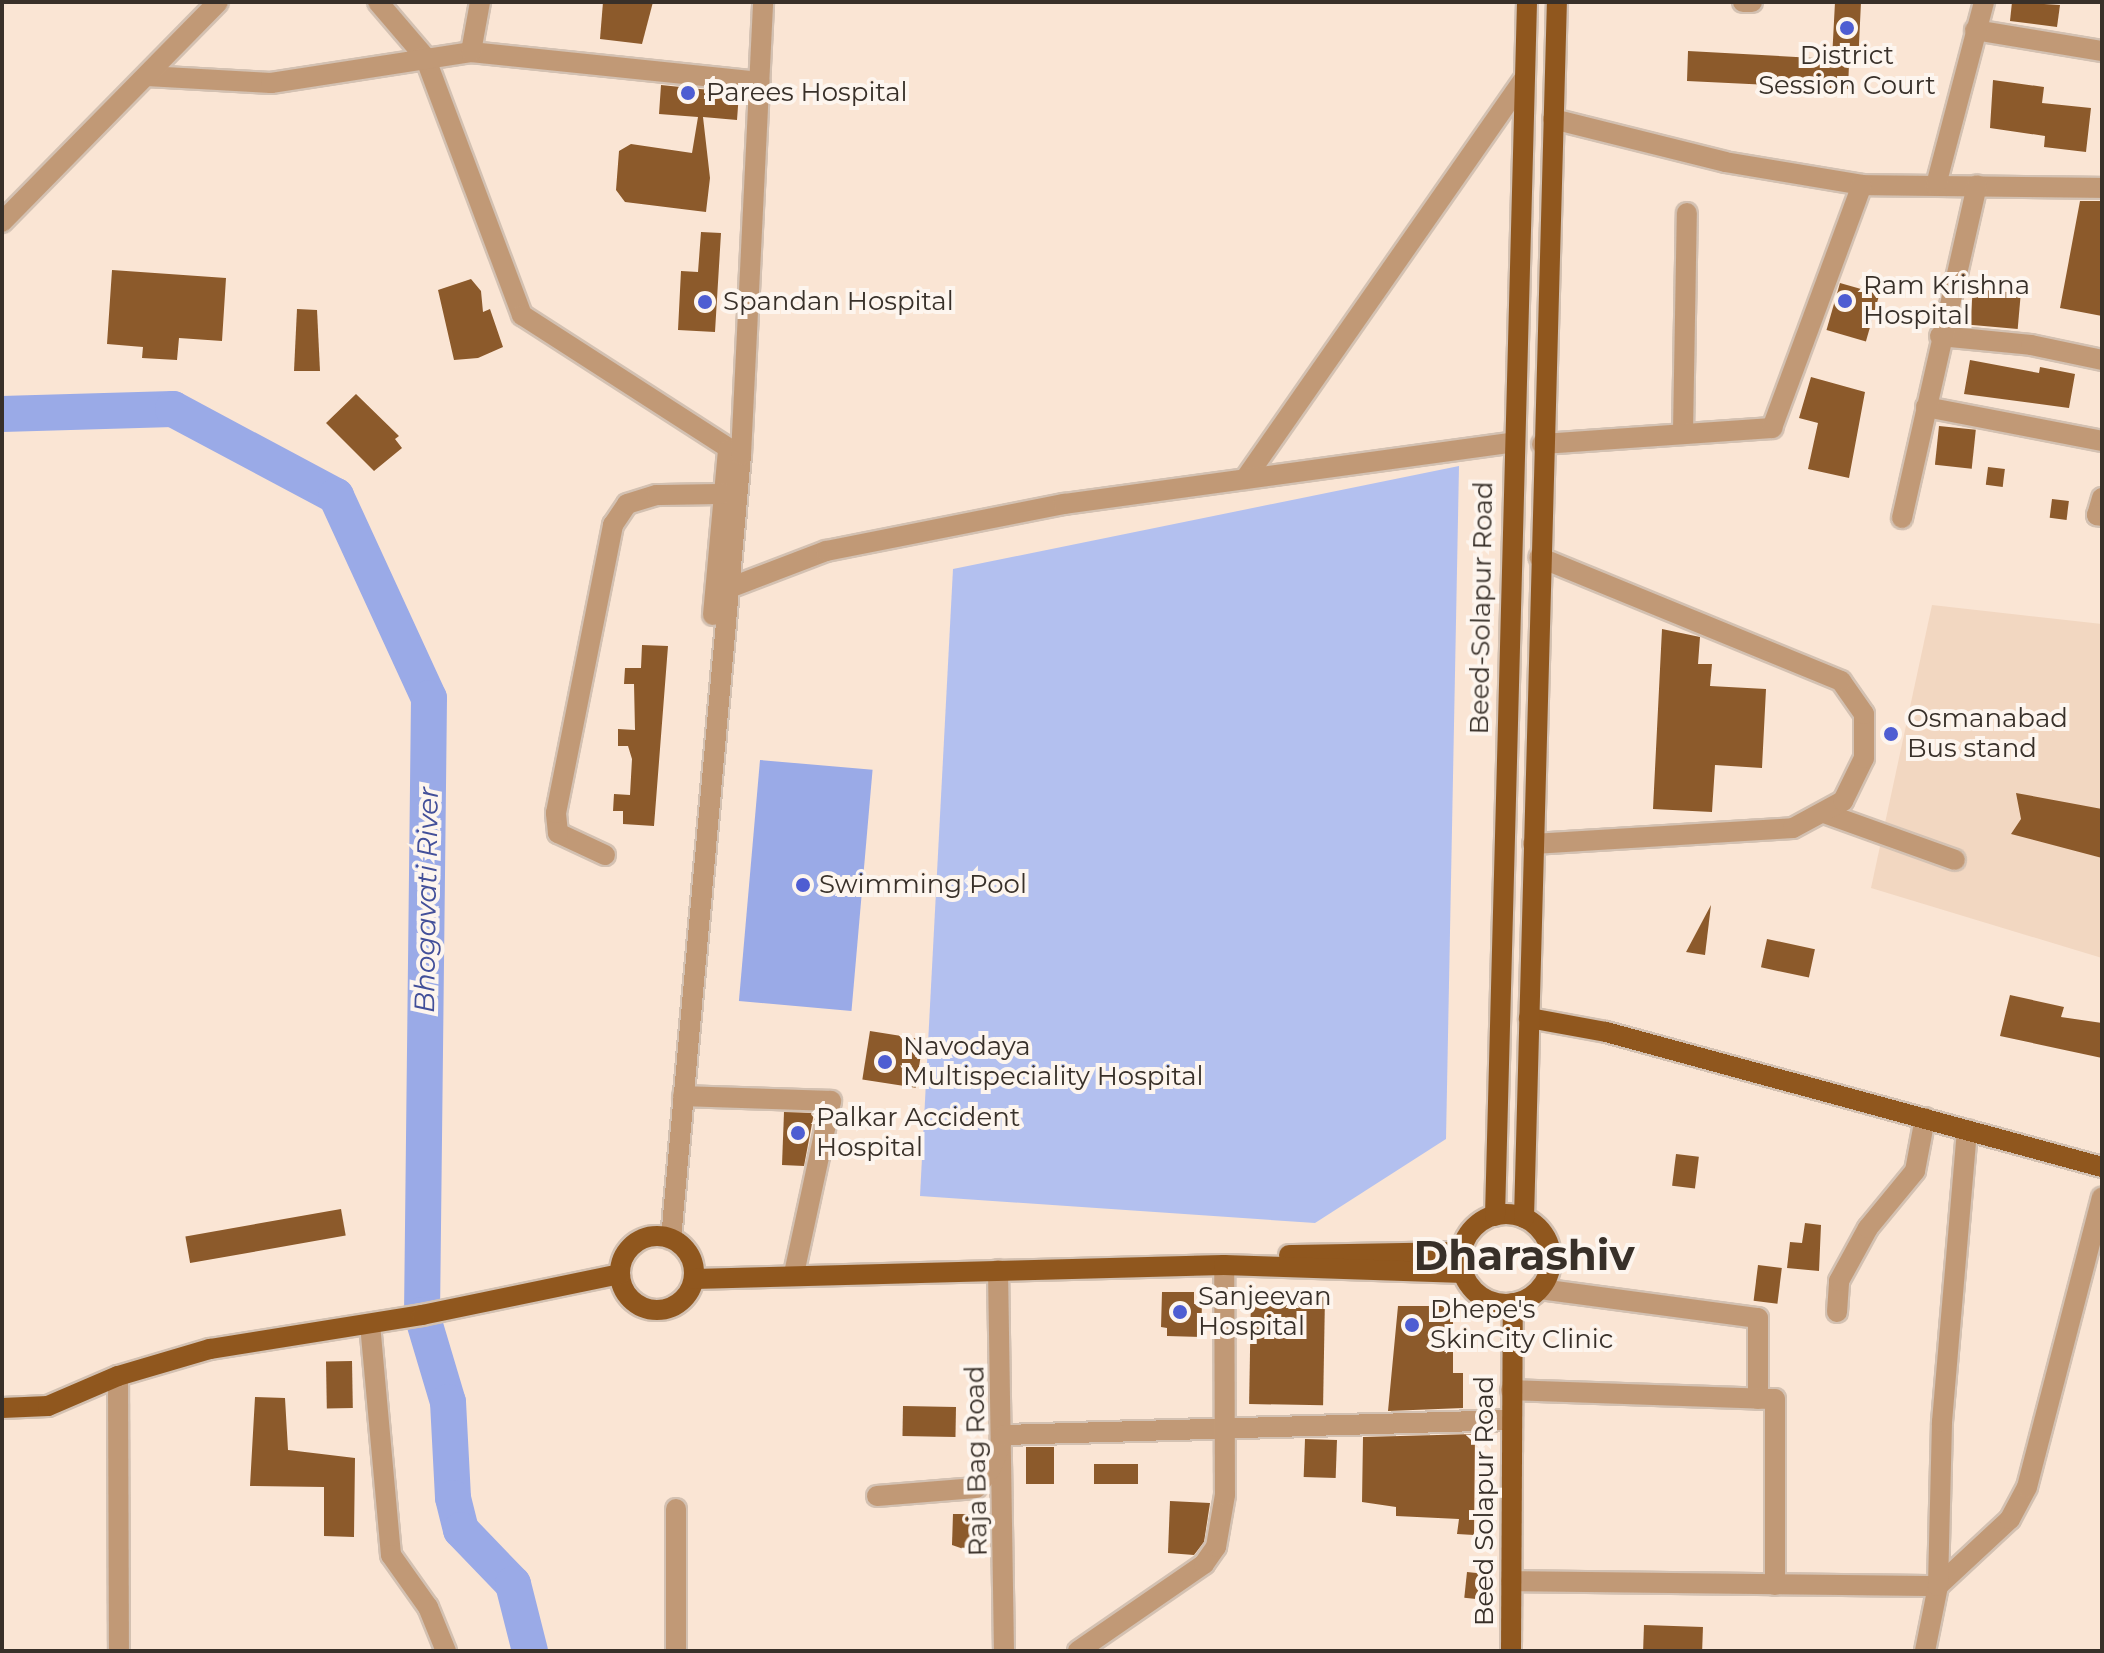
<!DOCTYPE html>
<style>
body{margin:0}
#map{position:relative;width:2104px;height:1653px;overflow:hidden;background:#fae5d4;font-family:Montserrat,sans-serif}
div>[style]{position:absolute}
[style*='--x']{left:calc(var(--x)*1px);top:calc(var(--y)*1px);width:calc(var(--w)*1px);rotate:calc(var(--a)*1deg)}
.built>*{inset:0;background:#f2d7c1}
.green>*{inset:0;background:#b3c0ef}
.water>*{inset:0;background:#9aaae7;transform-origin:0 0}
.river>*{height:36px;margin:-18px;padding:0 18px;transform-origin:18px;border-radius:18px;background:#9aaae7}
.building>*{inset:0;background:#8c5a2b;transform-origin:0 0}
.roads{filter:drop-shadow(2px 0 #d3c1b2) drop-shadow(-2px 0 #d3c1b2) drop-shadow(0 2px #d3c1b2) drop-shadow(0 -2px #d3c1b2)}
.minor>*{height:20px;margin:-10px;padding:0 10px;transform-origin:10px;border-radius:10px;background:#c19976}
.major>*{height:20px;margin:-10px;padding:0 10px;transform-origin:10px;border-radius:10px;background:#90571e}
.major>.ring{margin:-10px;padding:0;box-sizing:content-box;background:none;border:20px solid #90571e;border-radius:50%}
.dots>*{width:22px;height:22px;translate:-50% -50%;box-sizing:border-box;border:4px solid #fdf5ee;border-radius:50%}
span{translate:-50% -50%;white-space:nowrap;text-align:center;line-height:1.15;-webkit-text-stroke:8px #fdf5ee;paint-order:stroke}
.poi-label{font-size:26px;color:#383029}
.left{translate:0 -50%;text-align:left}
.street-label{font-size:26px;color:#383029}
.water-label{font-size:28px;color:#424f99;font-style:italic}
.town-label{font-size:42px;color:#383029;font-weight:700}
.frame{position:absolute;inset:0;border:4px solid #383029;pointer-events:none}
</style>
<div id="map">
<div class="built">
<i style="clip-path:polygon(1932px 605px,2102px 624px,2102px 958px,1871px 888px)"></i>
</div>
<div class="green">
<i style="clip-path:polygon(1459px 466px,1446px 1139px,1315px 1223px,920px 1196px,953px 569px)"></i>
</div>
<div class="water">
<i style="left:760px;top:760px;width:113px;height:242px;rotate:5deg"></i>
</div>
<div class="river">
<i style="--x:2;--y:414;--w:171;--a:-1.7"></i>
<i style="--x:173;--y:409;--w:185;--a:28.1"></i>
<i style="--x:336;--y:496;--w:222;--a:65.3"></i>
<i style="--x:429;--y:698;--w:617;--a:90.65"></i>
<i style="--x:422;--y:1315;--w:91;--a:73.4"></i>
<i style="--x:448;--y:1402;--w:96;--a:87"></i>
<i style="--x:453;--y:1498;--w:33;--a:76"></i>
<i style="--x:461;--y:1530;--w:75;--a:46.1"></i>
<i style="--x:513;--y:1584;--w:69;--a:75.8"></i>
</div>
<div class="building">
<i style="clip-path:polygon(603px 2px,653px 2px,642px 44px,600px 39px)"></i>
<i style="clip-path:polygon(1835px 2px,1861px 2px,1858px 65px,1849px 64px,1848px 89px,1687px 81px,1688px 51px,1832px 59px)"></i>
<i style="clip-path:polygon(2012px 2px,2060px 5px,2057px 27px,2010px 21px)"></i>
<i style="clip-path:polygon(1993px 80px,2044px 87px,2042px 103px,2091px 108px,2086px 152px,2044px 147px,2045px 136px,1990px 128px)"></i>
<i style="clip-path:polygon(661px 85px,739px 93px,737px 120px,703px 117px,710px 178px,706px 212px,625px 202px,616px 190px,619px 151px,631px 144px,692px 153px,698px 117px,659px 114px)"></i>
<i style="clip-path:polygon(2080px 201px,2102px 201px,2102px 316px,2060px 308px)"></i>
<i style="clip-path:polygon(701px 232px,721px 233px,715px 332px,678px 330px,681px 271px,698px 272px)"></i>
<i style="clip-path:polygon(112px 270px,226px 278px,222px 341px,179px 338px,177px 360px,142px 358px,143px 347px,107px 344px)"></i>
<i style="clip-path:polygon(471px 279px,481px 291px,483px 312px,490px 309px,503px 347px,478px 358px,454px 360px,438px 290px)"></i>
<i style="left:1840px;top:283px;width:41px;height:49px;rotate:16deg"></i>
<i style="left:1973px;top:289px;width:48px;height:36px;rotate:5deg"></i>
<i style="clip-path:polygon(297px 309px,317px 310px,320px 371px,294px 371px)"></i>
<i style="clip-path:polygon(1970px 360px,2039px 373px,2040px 367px,2075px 374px,2069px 408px,1964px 394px)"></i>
<i style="clip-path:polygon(1811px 377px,1865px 392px,1849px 478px,1808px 469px,1818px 423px,1799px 418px)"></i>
<i style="clip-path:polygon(356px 394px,399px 436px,395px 439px,402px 448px,374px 471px,326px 423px)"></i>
<i style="left:1939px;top:426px;width:37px;height:39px;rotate:6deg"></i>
<i style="left:1988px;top:467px;width:17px;height:18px;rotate:7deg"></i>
<i style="left:2052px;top:499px;width:17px;height:19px;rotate:7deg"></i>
<i style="clip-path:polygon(1662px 629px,1700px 637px,1698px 664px,1712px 664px,1710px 686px,1766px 689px,1762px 768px,1715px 765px,1712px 812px,1653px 809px)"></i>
<i style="clip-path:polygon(642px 645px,668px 646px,654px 826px,623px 824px,623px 811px,613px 811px,614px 794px,630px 795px,632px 759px,628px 746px,618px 746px,618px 729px,635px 730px,634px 684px,624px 684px,625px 668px,641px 668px)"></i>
<i style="clip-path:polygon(2016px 793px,2102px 809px,2102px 858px,2011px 834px,2021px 819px)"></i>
<i style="clip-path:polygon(1711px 905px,1705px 955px,1686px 952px)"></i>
<i style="left:1767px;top:939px;width:49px;height:29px;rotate:12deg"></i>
<i style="clip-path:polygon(2010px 995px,2064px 1007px,2061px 1017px,2102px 1023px,2102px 1058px,2000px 1036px)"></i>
<i style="left:870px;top:1031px;width:54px;height:49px;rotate:9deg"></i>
<i style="clip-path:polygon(784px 1112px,814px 1113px,804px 1166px,782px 1165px)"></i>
<i style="left:1676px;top:1154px;width:23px;height:32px;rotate:7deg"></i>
<i style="left:341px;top:1209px;width:27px;height:158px;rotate:80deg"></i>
<i style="clip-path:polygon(1805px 1223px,1821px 1225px,1819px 1271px,1787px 1268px,1790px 1242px,1802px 1243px)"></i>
<i style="left:1758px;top:1265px;width:24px;height:36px;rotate:7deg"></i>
<i style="clip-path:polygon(1162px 1292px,1194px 1292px,1194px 1304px,1202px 1304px,1201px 1337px,1167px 1336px,1167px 1328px,1161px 1327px)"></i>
<i style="left:1251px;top:1295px;width:74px;height:109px;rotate:1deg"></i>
<i style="clip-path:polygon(1398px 1306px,1453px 1306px,1453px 1373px,1463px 1373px,1463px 1408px,1388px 1411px)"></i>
<i style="left:352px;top:1361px;width:47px;height:26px;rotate:89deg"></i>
<i style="clip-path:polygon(255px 1397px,285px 1398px,288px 1450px,355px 1458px,354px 1537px,324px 1536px,324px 1487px,250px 1486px)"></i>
<i style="left:903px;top:1406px;width:53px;height:30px;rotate:1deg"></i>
<i style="clip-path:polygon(1475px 1434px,1474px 1535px,1457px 1534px,1459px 1519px,1396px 1516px,1396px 1507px,1362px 1502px,1363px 1437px)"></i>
<i style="left:1305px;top:1439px;width:32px;height:38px;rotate:2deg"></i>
<i style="left:1026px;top:1447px;width:28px;height:37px"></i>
<i style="left:1138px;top:1464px;width:20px;height:44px;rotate:90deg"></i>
<i style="clip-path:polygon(1170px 1501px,1210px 1503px,1204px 1542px,1194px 1555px,1168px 1553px)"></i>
<i style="clip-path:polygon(953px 1514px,979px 1514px,975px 1553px,952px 1545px)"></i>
<i style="left:1467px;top:1572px;width:19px;height:26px;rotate:6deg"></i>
<i style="left:1644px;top:1625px;width:59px;height:26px;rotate:2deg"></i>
</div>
<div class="roads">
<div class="minor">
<i style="--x:378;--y:2;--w:72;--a:49.5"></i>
<i style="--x:425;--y:57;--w:276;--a:69.4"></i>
<i style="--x:522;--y:315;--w:257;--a:32.8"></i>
<i style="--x:1743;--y:2;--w:9;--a:0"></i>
<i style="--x:1975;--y:30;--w:129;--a:9.4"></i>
<i style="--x:471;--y:52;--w:290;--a:5.9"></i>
<i style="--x:147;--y:76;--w:124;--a:3.2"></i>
<i style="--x:271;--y:83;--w:202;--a:-8.8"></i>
<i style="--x:471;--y:52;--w:51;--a:-79.8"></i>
<i style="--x:1553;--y:119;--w:177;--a:14"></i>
<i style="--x:1725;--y:162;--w:139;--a:9.5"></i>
<i style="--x:1862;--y:185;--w:240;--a:0.7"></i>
<i style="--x:1936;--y:185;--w:189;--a:-75.3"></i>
<i style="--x:2;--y:222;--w:308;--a:-45.5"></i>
<i style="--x:1940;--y:336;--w:91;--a:5.6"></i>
<i style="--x:2031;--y:345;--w:73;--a:11.9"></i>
<i style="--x:1926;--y:407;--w:179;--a:10.9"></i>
<i style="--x:1683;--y:432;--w:219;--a:-89"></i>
<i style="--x:1542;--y:444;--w:231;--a:-4"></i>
<i style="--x:1772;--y:428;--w:259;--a:-69.7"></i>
<i style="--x:1245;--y:479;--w:488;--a:-55.1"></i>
<i style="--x:2102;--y:498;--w:18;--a:106"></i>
<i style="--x:2097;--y:515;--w:5;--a:11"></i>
<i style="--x:1902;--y:518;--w:341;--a:-77.3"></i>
<i style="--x:729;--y:588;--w:104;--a:-20.9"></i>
<i style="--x:826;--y:551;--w:243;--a:-11.2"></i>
<i style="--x:1064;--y:504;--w:451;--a:-7.8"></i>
<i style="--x:713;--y:615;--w:166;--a:-84.8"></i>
<i style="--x:1824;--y:813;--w:139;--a:19.7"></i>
<i style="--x:1533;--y:844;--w:260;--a:-3.5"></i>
<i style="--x:1793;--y:828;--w:57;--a:-28.4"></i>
<i style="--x:1843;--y:801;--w:48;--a:-64"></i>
<i style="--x:1864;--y:758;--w:44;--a:-90"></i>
<i style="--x:1864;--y:714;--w:40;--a:-124.9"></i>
<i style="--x:1841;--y:681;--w:326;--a:-157.7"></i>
<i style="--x:605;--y:855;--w:52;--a:-154.9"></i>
<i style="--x:558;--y:833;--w:20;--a:-96"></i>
<i style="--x:556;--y:813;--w:294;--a:-78.8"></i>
<i style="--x:613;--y:525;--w:25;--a:-56"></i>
<i style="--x:627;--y:504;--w:31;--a:-17"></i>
<i style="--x:657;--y:495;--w:66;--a:-0.9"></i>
<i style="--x:683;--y:1096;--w:148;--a:1.9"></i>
<i style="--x:831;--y:1101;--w:177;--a:102.1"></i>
<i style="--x:671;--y:1239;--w:787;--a:-84.9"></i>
<i style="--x:741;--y:455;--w:454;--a:-87.2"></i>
<i style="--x:998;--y:1270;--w:381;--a:89.1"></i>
<i style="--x:1540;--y:1289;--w:220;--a:7.6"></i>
<i style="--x:1758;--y:1318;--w:81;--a:90"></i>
<i style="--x:1837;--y:1312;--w:31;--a:-86"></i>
<i style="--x:1839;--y:1281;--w:60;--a:-61.3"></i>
<i style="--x:1868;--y:1228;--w:74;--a:-50.5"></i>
<i style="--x:1915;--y:1171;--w:54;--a:-79.3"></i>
<i style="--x:370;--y:1324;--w:232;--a:84.8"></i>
<i style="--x:391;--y:1555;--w:64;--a:54.6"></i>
<i style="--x:428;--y:1607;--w:48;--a:67.8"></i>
<i style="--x:118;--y:1376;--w:275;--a:89.8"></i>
<i style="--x:1511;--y:1390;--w:264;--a:2"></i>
<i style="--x:1775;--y:1399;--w:186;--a:90"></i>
<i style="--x:877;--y:1496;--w:99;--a:-4.6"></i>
<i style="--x:976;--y:1488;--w:24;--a:-52"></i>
<i style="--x:991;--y:1469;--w:36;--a:-69"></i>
<i style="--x:1004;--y:1435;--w:507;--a:-1.69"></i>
<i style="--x:676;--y:1509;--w:142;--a:90"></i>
<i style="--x:1511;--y:1581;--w:427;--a:0.7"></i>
<i style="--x:1938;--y:1586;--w:98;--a:-42.9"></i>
<i style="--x:2010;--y:1519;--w:36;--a:-62"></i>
<i style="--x:2027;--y:1487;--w:299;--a:-75.5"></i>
<i style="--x:1078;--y:1651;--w:153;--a:-34.6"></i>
<i style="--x:1204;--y:1564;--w:21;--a:-55"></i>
<i style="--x:1216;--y:1547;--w:53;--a:-80.2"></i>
<i style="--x:1225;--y:1495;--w:230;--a:-90.2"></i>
<i style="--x:1925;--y:1651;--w:66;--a:-78.7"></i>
<i style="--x:1938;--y:1586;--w:164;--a:-88.6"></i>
<i style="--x:1942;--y:1422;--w:293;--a:-85.1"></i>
</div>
<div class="major">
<i style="--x:1529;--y:1018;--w:78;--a:10.3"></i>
<i style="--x:1606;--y:1032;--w:514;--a:15.23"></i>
<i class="ring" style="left:1461px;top:1214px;width:70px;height:70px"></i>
<i style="--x:1495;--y:1216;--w:1214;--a:-88.49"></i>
<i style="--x:1524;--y:1218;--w:1216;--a:-88.45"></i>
<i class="ring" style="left:620px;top:1236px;width:54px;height:54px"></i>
<i style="--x:1289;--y:1255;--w:174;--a:-1"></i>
<i style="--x:694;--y:1279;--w:530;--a:-1.51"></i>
<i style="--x:1224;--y:1265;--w:240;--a:1.9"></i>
<i style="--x:2;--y:1408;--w:46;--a:-2.5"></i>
<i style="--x:48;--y:1406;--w:76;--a:-23.2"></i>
<i style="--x:118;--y:1376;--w:96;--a:-16.4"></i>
<i style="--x:210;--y:1349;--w:215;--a:-9.1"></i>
<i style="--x:422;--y:1315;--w:202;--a:-11.7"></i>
<i style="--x:1511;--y:1651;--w:348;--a:-89.7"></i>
</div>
</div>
<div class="dots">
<i style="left:1847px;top:28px;background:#4e5dd2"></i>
<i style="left:688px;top:93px;background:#4e5dd2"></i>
<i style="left:1845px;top:301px;background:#4e5dd2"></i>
<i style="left:705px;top:302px;background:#4e5dd2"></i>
<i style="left:1891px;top:734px;background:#4e5dd2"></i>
<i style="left:803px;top:885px;background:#4e5dd2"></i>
<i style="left:885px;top:1062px;background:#4e5dd2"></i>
<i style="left:798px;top:1133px;background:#4e5dd2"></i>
<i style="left:1180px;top:1312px;background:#4e5dd2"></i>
<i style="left:1412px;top:1325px;background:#4e5dd2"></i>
</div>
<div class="poi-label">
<span style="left:1847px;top:71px">District<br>Session Court</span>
<span class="left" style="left:706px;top:93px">Parees Hospital</span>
<span class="left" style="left:1863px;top:301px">Ram Krishna<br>Hospital</span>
<span class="left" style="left:723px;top:302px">Spandan Hospital</span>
<span class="left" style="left:1907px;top:734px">Osmanabad<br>Bus stand</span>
<span class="left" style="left:819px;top:885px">Swimming Pool</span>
<span class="left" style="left:903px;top:1062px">Navodaya<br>Multispeciality Hospital</span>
<span class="left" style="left:816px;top:1133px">Palkar Accident<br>Hospital</span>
<span class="left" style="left:1198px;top:1312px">Sanjeevan<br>Hospital</span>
<span class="left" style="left:1430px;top:1325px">Dhepe's<br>SkinCity Clinic</span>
</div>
<div class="street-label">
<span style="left:1482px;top:608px;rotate:-89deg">Beed-Solapur Road</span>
<span style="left:977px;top:1461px;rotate:-91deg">Raja Bag Road</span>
<span style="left:1485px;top:1501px;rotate:-90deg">Beed Solapur Road</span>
</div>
<div class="water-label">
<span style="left:426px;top:900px;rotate:-89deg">Bhogavati River</span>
</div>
<div class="town-label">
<span style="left:1524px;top:1255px">Dharashiv</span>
</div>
<div class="frame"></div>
</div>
